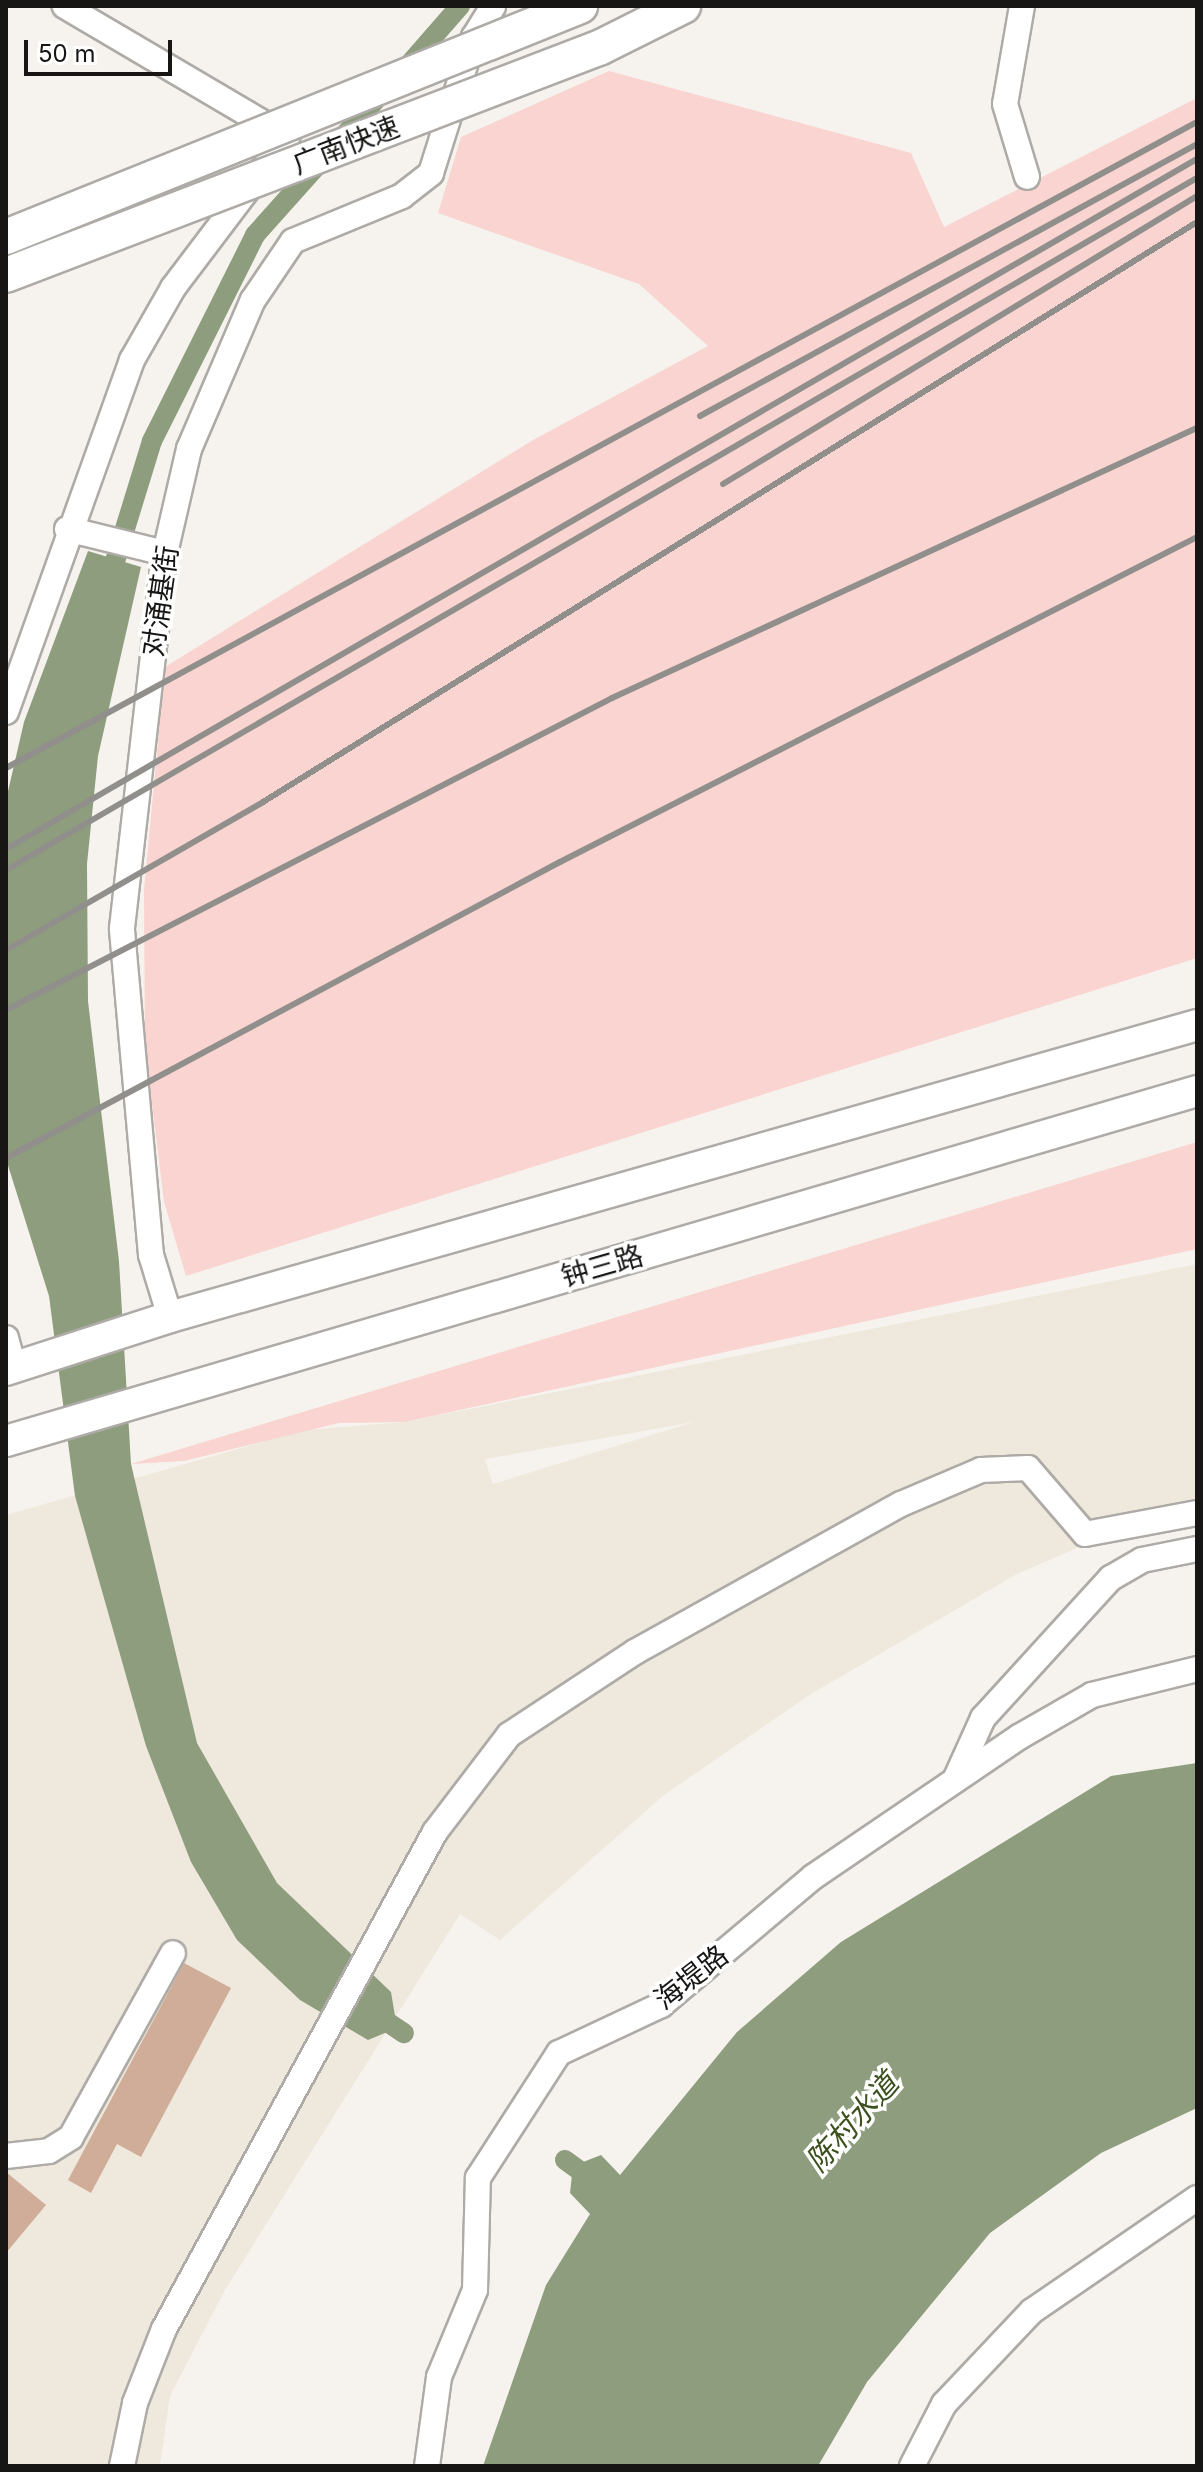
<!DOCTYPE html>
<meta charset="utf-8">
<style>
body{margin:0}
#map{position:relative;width:1203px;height:2472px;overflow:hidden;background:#f6f3ee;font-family:Inter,"Noto Sans SC",sans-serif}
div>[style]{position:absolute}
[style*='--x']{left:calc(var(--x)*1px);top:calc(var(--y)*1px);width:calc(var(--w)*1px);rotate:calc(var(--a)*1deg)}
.built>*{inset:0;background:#efe8dd}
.green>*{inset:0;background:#f9d4d0}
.water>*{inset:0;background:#8e9d7d}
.canal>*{height:20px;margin:-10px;padding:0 10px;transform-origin:10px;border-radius:10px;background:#8e9d7d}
.building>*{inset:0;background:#d0ad99}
.roads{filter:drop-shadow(2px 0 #aeaba7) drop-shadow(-2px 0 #aeaba7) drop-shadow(0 2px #aeaba7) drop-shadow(0 -2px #aeaba7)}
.minor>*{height:24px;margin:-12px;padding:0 12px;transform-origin:12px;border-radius:12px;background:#fff}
.major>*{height:30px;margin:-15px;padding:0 15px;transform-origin:15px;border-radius:15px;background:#fff}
.rail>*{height:6px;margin:-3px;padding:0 3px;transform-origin:3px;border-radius:3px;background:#918f8c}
.bridges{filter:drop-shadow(2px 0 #aeaba7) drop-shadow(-2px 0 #aeaba7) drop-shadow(0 2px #aeaba7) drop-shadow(0 -2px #aeaba7)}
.highway-bridge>*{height:34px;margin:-17px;padding:0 17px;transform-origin:17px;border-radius:17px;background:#fff}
span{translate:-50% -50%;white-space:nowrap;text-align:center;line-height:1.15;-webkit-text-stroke:7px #fff;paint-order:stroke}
.street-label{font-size:28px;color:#171615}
.water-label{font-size:30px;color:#3c511e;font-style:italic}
.frame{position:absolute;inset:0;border:8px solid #171615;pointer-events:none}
.scale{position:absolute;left:24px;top:40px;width:148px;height:36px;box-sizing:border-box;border:4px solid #171615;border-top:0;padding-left:10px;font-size:24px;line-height:28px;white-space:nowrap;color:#171615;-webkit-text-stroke:6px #fff;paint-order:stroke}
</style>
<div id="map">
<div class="built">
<i style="clip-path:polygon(evenodd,1197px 1264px,1197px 1519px,1093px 1541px,1017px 1574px,811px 1694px,664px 1795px,500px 1940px,460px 1914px,225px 2290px,170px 2396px,160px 2466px,6px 2466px,6px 1515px,304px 1430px,405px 1422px,1197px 1264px,694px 1422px,493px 1484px,485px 1460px,486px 1459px,694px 1422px)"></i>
</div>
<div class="green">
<i style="clip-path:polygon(609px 71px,911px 153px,944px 227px,1197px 98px,1197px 958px,186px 1276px,164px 1202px,145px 1046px,144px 890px,165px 667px,533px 440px,708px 346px,639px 284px,438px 213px,461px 137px)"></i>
<i style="clip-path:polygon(1197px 1142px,1197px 1249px,405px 1422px,339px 1423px,184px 1461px,131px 1464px)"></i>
</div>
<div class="water">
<i style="clip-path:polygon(88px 551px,141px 567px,98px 756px,87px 864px,88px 1001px,119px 1261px,131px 1464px,197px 1743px,277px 1883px,391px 1992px,397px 2028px,368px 2040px,300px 2000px,237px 1940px,191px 1862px,146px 1746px,75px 1496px,49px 1296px,6px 1159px,6px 800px,24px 722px)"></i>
<i style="clip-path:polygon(1197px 1763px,1197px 2108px,1101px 2153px,990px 2233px,867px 2382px,818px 2466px,483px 2466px,546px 2285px,590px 2214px,570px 2193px,573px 2166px,601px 2155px,620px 2175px,737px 2032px,841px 1942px,1111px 1776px)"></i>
</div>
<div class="canal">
<i style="--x:405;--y:69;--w:84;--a:-48.9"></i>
<i style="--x:108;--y:584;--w:150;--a:-72.9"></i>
<i style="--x:152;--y:441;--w:230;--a:-63.4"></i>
<i style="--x:255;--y:235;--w:192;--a:-48.2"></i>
<i style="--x:374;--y:2013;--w:36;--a:34"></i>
<i style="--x:565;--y:2160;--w:37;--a:36"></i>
</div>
<div class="building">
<i style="clip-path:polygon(184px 1963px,231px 1988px,141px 2157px,117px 2144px,91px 2193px,68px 2180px)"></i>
<i style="clip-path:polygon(6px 2172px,46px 2205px,6px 2253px)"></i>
</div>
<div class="roads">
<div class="minor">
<i style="--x:1022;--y:6;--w:99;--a:99.8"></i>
<i style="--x:1005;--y:104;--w:76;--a:73.2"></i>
<i style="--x:67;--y:529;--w:101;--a:13.8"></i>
<i style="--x:6;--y:712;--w:374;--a:-70.3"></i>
<i style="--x:132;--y:360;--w:83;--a:-60.3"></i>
<i style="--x:173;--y:288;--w:189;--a:-52.9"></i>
<i style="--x:287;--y:137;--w:258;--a:-149.5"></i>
<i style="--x:170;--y:1317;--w:65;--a:-107"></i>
<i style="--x:151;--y:1255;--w:328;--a:-95.1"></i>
<i style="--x:122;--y:928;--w:377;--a:-83.5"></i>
<i style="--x:165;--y:553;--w:107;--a:-77"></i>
<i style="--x:189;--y:449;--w:162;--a:-66.8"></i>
<i style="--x:253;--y:300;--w:71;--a:-55.9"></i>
<i style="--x:293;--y:241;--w:118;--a:-22.4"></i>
<i style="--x:402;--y:196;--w:37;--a:-38"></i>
<i style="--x:431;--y:173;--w:143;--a:-72.5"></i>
<i style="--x:474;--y:37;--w:36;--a:-58"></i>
<i style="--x:6;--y:1338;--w:30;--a:75"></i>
<i style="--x:955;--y:1780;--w:68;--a:-65.7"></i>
<i style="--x:983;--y:1718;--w:190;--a:-47.6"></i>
<i style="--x:1111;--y:1578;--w:36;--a:-30"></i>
<i style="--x:1142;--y:1560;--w:56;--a:-11.3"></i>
<i style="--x:6;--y:2156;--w:43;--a:-6.6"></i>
<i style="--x:49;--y:2151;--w:26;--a:-32"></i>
<i style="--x:71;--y:2137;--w:210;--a:-61"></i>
<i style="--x:122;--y:2466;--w:64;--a:-78.3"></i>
<i style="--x:135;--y:2403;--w:79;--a:-68.6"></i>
<i style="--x:164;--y:2329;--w:566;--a:-61.4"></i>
<i style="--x:435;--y:1832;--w:122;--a:-52.7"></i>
<i style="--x:509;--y:1735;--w:151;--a:-33.4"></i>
<i style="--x:635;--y:1652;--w:304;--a:-29.1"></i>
<i style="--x:901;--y:1504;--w:87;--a:-23"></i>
<i style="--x:981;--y:1470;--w:47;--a:-2.4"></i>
<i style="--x:1028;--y:1468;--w:87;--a:49.2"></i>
<i style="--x:1085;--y:1534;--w:114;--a:-10.6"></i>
<i style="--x:427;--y:2466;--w:90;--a:-82.3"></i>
<i style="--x:439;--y:2377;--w:94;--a:-67.5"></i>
<i style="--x:475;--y:2290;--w:112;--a:-88.5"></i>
<i style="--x:478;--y:2178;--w:149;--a:-57.1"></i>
<i style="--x:559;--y:2053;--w:113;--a:-25.2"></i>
<i style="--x:661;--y:2005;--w:199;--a:-40.1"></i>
<i style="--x:813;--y:1877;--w:249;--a:-34.2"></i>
<i style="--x:1019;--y:1737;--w:84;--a:-29.9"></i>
<i style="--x:1092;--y:1695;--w:108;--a:-13.9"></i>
<i style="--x:912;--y:2466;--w:70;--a:-62.7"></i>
<i style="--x:944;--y:2404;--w:128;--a:-46.6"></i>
<i style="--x:1032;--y:2311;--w:200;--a:-34.4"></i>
</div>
<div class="major">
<i style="--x:6;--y:1370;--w:172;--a:-17.9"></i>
<i style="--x:170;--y:1317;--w:1068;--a:-15.87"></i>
<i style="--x:6;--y:1441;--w:1241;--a:-16.38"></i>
</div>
</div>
<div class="rail">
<i style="--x:700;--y:416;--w:567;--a:-28.69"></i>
<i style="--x:723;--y:484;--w:555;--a:-31.28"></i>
<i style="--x:6;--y:768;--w:1355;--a:-28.48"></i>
<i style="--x:6;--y:849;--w:1376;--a:-30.09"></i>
<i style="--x:6;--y:870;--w:1377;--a:-30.16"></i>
<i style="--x:6;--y:950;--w:297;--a:-29.9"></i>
<i style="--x:263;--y:802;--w:1099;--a:-31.84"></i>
<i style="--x:6;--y:1010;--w:682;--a:-27.24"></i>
<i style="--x:612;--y:698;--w:644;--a:-24.78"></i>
<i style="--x:6;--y:1158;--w:628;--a:-28.12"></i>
<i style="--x:560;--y:862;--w:715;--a:-27.03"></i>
</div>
<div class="bridges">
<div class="highway-bridge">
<i style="--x:6;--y:237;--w:619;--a:-21.92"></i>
<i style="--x:6;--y:275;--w:637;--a:-20.97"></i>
<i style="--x:601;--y:47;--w:92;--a:-26.6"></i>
</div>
</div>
<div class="street-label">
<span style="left:346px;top:145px;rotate:-21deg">广南快速</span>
<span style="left:160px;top:601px;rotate:-82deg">对涌基街</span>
<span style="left:602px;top:1266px;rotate:-16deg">钟三路</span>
<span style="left:691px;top:1977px;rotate:-38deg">海堤路</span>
</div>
<div class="water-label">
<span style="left:852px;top:2122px;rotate:-48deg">陈村水道</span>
</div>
<div class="frame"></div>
<div class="scale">50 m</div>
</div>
